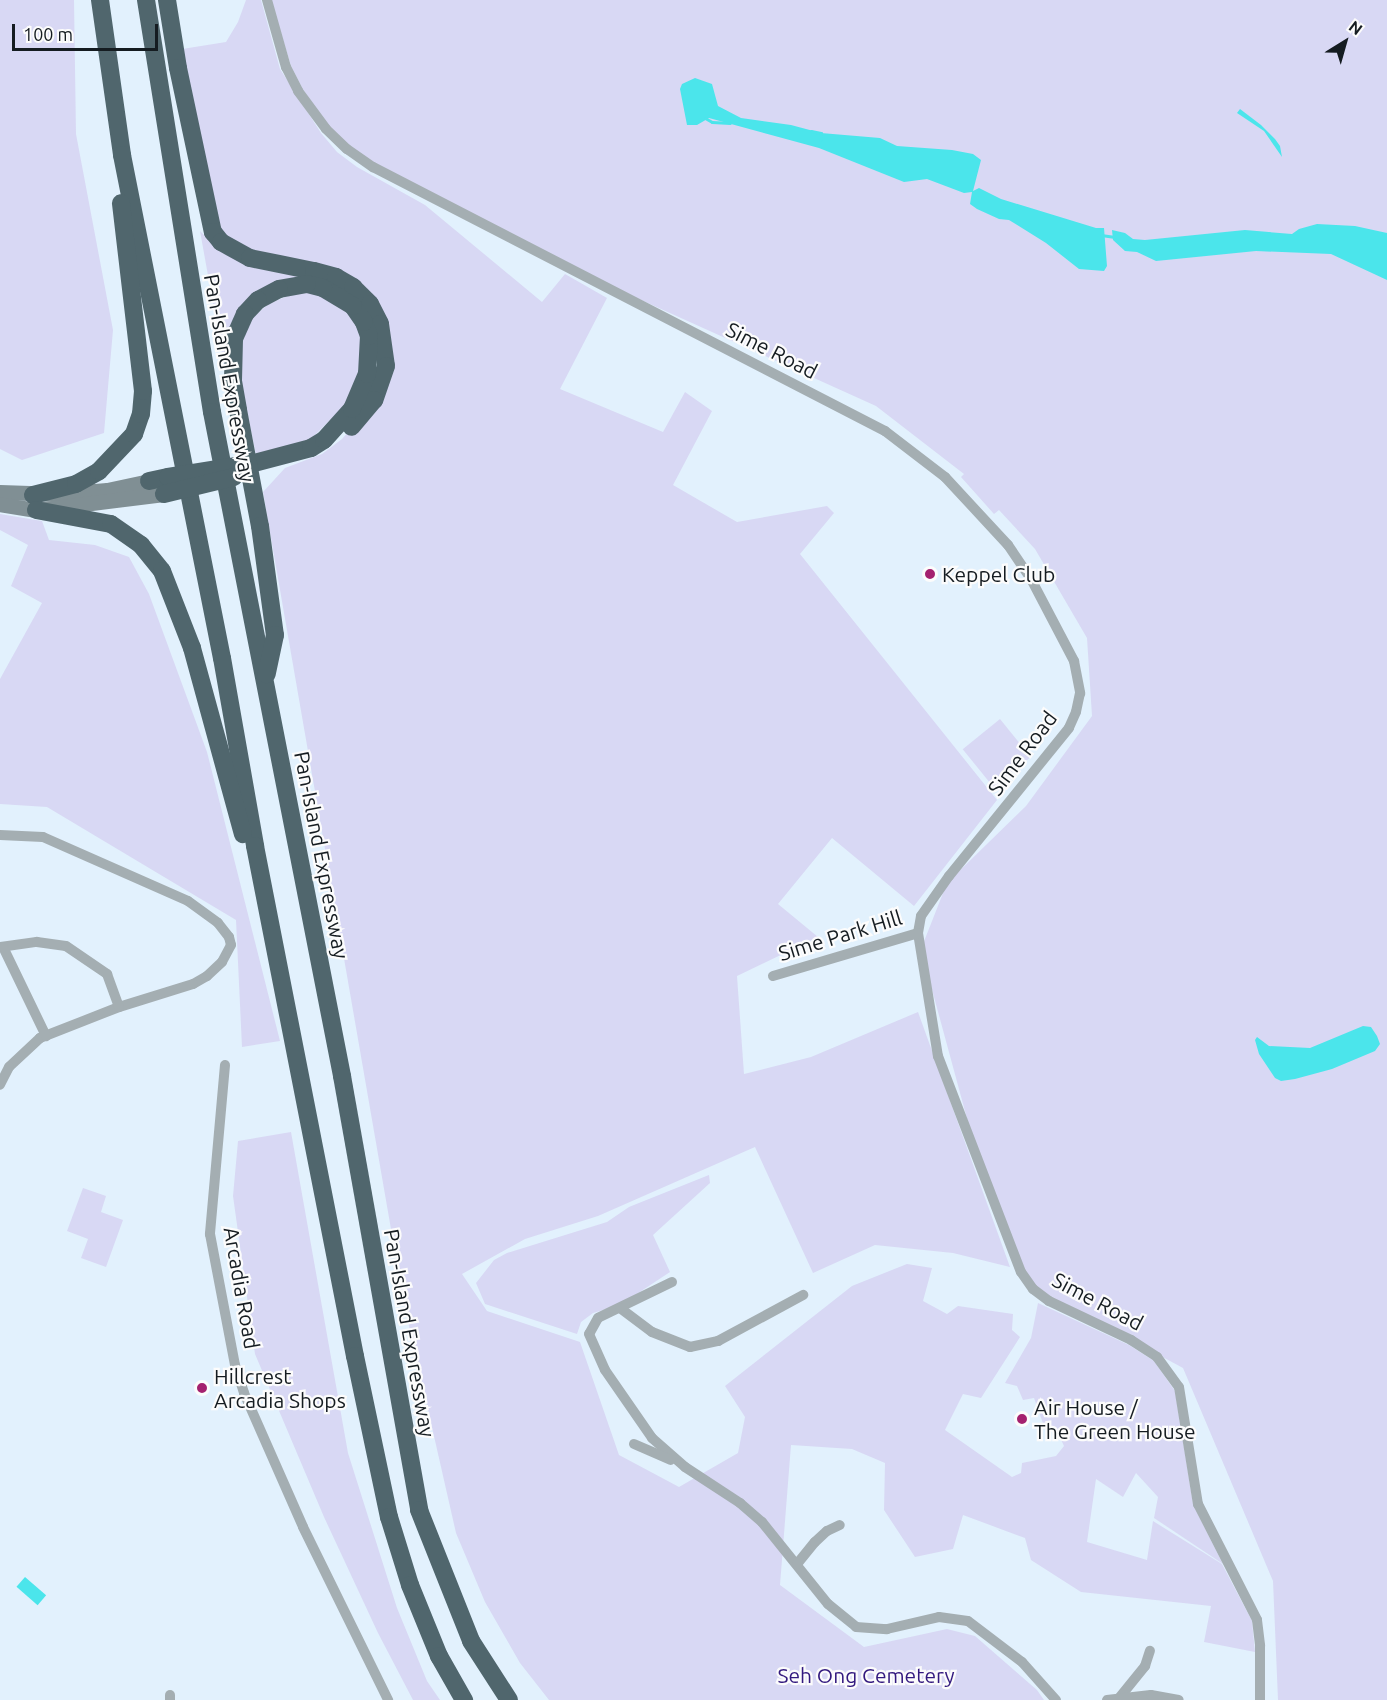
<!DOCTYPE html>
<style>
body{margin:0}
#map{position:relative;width:1387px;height:1700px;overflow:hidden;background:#e2f1fd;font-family:Ubuntu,sans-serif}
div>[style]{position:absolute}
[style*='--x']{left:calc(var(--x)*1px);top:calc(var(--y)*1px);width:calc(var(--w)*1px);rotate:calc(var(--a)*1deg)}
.green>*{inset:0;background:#d8d8f4;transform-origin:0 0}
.water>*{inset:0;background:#4be5eb;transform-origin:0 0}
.stream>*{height:3px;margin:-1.5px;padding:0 1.5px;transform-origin:1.5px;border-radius:1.5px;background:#4be5eb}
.minor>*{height:10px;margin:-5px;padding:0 5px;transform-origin:5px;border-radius:5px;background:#a4aeb2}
.secondary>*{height:15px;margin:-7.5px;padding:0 7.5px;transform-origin:7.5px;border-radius:7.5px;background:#808f94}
.motorway>*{height:18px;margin:-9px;padding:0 9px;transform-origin:9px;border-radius:9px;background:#50666d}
.dots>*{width:16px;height:16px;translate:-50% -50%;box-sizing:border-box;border:3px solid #fcfcfc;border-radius:50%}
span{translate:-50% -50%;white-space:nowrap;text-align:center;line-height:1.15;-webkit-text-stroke:4.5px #fcfcfc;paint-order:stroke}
.street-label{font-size:21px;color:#151c21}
.poi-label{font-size:21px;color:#151c21}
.left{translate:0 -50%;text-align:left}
.park-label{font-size:21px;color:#331a7f}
.north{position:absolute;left:1315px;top:12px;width:60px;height:60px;-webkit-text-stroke:4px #fcfcfc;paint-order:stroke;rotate:37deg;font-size:16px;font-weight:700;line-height:24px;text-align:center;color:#151c21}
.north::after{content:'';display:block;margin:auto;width:21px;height:27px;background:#151c21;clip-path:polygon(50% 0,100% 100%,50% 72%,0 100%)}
.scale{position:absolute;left:12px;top:24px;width:146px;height:27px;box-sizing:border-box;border:3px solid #151c21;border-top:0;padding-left:8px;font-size:18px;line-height:21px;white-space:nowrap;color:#151c21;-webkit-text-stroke:4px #fcfcfc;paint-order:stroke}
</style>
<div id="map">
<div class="green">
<i style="clip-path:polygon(0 0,74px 0,76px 134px,113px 330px,104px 433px,22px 460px,0 449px)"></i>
<i style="clip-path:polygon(246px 0,261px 0,280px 69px,321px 133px,337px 152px,357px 167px,425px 205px,542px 302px,565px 274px,607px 298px,560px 389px,663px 432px,685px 392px,712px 411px,673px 485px,737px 522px,827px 506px,834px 513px,800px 554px,997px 800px,914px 906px,832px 838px,778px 904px,818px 937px,737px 976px,744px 1074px,811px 1057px,918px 1012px,1010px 1267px,953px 1253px,875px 1245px,813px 1273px,755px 1147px,598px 1216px,525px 1239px,462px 1274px,487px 1311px,580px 1342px,619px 1455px,679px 1487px,738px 1453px,745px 1417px,725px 1386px,852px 1286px,907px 1264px,932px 1268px,923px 1301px,947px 1314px,958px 1306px,1013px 1314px,1012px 1330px,1020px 1337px,981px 1398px,963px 1394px,945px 1430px,1012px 1477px,1021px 1473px,1022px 1463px,1056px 1456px,1064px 1446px,1057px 1431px,1045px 1429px,1034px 1398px,1023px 1400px,1017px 1386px,1005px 1383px,1031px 1338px,1038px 1303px,1129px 1345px,1154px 1361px,1175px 1391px,1193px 1504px,1223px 1564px,1154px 1518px,1158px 1497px,1136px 1473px,1123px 1497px,1096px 1479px,1087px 1542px,1147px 1560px,1153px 1521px,1222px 1564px,1252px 1621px,1255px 1652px,1204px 1642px,1211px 1606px,1081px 1592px,1031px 1560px,1025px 1538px,963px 1515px,953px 1549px,915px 1557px,884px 1510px,885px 1463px,852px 1449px,791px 1445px,780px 1585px,864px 1647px,947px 1629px,975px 1636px,1037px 1690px,1044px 1700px,549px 1700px,520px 1663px,485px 1602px,456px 1533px,404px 1304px,263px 492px,285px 468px,322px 454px,342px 439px,369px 408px,383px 369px,345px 287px,223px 249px,176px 50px,226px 42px,238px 22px)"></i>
<i style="clip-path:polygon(271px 0,1387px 0,1387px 1700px,1278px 1700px,1273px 1581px,1183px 1368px,1031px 1286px,972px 1137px,921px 949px,947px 883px,1026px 806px,1092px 716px,1087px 638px,1035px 549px,999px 510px,994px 514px,961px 477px,964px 474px,876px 406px,599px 281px,362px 158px,329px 128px,302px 88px,291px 66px)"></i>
<i style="clip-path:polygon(200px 231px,213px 244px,308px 276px,252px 299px,225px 370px)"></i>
<i style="clip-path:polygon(300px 291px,316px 293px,350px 312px,361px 330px,361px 368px,346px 404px,306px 444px,256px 455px,239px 373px,240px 350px,247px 323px,268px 304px)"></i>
<i style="clip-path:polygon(0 514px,42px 521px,49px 540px,95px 545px,129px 557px,149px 594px,207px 752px,280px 1041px,242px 1047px,236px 920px,47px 807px,0 804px,0 679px,42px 603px,11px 586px,28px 545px,0 530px)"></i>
<i style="left:1000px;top:719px;width:49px;height:48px;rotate:51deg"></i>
<i style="clip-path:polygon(291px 1132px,348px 1453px,397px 1608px,427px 1681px,440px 1700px,413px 1700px,378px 1633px,324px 1517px,255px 1354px,233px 1196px,238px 1141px)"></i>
<i style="clip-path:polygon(709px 1175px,710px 1183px,653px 1235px,670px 1272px,620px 1305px,593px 1313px,581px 1322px,577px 1334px,485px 1304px,476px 1283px,494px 1260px,507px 1253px,607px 1222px,629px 1207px)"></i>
<i style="clip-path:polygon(83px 1188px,106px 1196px,101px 1212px,123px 1220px,106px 1267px,81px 1258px,88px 1239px,67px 1231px)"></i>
</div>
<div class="water">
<i style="clip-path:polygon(695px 78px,712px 84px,718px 106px,741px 118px,791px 125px,821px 133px,880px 138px,897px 146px,952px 150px,973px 154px,981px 160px,973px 191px,979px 188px,1001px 199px,1096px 228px,1104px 228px,1107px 266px,1104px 271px,1079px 269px,1046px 243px,1009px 220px,999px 219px,977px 209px,970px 204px,972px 192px,964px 193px,927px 179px,904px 182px,819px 148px,709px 118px,697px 125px,687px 125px,680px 89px,682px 84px)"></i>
<i style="clip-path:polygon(1240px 109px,1261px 125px,1275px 139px,1280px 146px,1282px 157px,1264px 131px,1237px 113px)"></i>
<i style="clip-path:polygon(1317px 224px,1355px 226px,1387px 233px,1387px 280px,1331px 254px,1256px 251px,1156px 261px,1137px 252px,1125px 251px,1113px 240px,1112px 230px,1125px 233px,1133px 239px,1145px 240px,1245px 230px,1292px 234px,1299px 229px)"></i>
<i style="clip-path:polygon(1363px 1026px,1371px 1027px,1377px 1036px,1380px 1044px,1375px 1051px,1332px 1069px,1295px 1079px,1281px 1081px,1275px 1078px,1259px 1054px,1255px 1040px,1257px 1037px,1269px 1046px,1310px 1048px)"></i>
<i style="left:25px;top:1577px;width:28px;height:13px;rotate:41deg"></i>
</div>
<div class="stream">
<i style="--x:705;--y:118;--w:8;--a:30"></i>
<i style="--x:712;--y:122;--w:18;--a:3"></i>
<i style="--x:811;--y:131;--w:10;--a:11"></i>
<i style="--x:821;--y:133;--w:7;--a:98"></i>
<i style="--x:1101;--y:235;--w:14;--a:8"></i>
</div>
<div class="minor">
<i style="--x:267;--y:0;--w:70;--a:74.2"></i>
<i style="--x:286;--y:67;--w:27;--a:63"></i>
<i style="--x:298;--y:91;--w:47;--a:53.6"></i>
<i style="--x:326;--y:129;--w:29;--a:44"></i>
<i style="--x:347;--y:149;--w:32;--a:35"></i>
<i style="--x:373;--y:167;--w:576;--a:27.28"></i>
<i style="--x:885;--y:431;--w:76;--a:37.5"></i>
<i style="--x:945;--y:477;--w:93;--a:47.2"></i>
<i style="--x:1008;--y:545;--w:41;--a:55.9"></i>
<i style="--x:1031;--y:579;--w:93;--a:62.3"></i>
<i style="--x:1074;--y:661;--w:33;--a:79"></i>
<i style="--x:1080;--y:693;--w:19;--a:102"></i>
<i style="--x:1076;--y:712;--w:17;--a:114"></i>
<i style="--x:1069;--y:728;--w:191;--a:129"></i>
<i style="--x:949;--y:876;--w:49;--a:125"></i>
<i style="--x:921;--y:916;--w:17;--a:100"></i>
<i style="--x:918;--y:933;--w:125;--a:80.8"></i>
<i style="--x:938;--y:1056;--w:231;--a:69"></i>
<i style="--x:1021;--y:1272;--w:21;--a:55"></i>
<i style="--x:1033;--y:1289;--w:20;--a:37"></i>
<i style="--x:1049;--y:1301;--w:91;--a:25.4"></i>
<i style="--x:1131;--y:1340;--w:31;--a:33"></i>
<i style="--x:1157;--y:1357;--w:37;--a:54"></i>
<i style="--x:1179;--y:1387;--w:119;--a:80.8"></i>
<i style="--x:1198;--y:1504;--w:130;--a:63"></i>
<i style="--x:1257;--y:1620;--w:26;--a:83"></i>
<i style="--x:1260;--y:1646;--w:54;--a:90"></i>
<i style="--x:0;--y:835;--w:43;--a:2.7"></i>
<i style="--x:43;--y:837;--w:158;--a:23.8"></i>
<i style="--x:188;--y:901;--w:37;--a:36"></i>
<i style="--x:218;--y:923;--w:18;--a:52"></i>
<i style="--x:229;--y:937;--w:8;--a:76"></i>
<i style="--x:231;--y:945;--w:19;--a:118"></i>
<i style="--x:222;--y:962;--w:21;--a:137"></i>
<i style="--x:207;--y:976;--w:16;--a:150"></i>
<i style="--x:193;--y:984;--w:77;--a:162.7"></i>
<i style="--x:119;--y:1007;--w:85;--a:158.6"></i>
<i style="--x:40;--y:1038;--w:42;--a:136.9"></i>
<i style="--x:9;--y:1067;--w:20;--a:117"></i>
<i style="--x:0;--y:947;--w:37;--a:-8"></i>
<i style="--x:37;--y:942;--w:29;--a:8"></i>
<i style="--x:66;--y:946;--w:50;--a:34.3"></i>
<i style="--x:107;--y:974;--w:35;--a:70"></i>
<i style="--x:3;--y:947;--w:99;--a:64.2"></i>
<i style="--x:773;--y:976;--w:151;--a:-16.5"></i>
<i style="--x:225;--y:1065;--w:170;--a:95.1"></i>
<i style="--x:210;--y:1234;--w:133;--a:79.2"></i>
<i style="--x:235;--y:1365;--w:29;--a:72"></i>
<i style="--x:244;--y:1393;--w:146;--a:66.2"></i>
<i style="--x:303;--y:1527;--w:193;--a:63.8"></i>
<i style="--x:672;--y:1282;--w:82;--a:154.1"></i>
<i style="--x:598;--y:1318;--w:18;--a:119"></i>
<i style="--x:589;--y:1334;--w:39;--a:66"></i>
<i style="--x:605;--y:1370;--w:83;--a:55.3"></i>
<i style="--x:652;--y:1438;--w:44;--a:41.3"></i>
<i style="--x:685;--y:1467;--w:66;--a:33.2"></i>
<i style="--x:740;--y:1503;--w:29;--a:41"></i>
<i style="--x:762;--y:1522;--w:105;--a:51.2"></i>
<i style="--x:828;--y:1604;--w:36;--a:39"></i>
<i style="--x:856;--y:1627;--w:31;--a:4"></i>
<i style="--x:887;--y:1629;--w:53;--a:-13"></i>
<i style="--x:939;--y:1617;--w:29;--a:8"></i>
<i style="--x:968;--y:1621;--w:68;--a:37.2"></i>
<i style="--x:1022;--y:1662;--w:51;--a:48.2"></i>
<i style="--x:620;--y:1308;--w:40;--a:37"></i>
<i style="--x:652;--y:1332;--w:41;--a:21.5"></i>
<i style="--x:690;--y:1347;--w:29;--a:-12"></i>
<i style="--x:718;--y:1341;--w:97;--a:-28.4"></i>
<i style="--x:634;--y:1444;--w:40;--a:23.4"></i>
<i style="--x:797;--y:1564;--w:28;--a:-51"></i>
<i style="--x:815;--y:1542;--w:16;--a:-43"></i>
<i style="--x:827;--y:1531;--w:14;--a:-25"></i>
<i style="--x:170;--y:1695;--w:5;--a:90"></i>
<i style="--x:1120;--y:1697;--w:40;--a:-51"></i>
<i style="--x:1145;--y:1666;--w:16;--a:-72"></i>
<i style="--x:1107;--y:1700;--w:44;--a:-6.5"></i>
<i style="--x:1151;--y:1695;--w:28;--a:10"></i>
</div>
<div class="secondary">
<i style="--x:0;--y:492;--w:59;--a:1.9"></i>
<i style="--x:59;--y:494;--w:48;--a:-4.8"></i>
<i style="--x:107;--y:490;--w:43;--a:-12.1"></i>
<i style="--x:149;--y:481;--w:13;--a:29"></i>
<i style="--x:160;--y:487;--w:8;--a:60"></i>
<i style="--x:164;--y:494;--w:129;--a:172.9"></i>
<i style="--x:36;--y:510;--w:36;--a:-171"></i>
</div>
<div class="motorway">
<i style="--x:100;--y:0;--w:157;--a:81.9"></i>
<i style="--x:122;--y:155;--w:513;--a:78.76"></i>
<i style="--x:222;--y:658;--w:191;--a:80"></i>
<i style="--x:255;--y:846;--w:520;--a:78.91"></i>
<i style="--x:355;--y:1356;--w:165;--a:78.1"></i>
<i style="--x:389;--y:1517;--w:71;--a:72.8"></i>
<i style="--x:410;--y:1585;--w:77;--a:67.8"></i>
<i style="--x:439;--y:1656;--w:51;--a:60.4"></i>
<i style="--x:146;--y:0;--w:417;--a:80.9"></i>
<i style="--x:212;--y:412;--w:677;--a:78.92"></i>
<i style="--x:342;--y:1076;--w:441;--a:79.9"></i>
<i style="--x:419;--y:1510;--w:141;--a:68.3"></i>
<i style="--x:471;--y:1641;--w:70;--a:57.2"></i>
<i style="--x:167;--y:0;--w:69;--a:80.8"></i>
<i style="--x:178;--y:68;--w:168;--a:78"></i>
<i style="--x:213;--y:232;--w:13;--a:51"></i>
<i style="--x:221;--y:242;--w:33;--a:29"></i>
<i style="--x:250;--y:258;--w:65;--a:11.5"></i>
<i style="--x:314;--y:271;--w:23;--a:15"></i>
<i style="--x:336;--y:277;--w:20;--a:30"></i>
<i style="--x:353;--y:287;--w:24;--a:45"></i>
<i style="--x:370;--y:304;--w:22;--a:63"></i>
<i style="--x:380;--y:324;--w:42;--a:81.9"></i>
<i style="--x:386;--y:366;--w:36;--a:109"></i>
<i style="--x:374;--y:400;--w:35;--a:130"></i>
<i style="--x:149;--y:481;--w:19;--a:-12"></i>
<i style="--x:168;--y:477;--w:87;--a:-9.2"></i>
<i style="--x:254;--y:463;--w:59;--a:-14.7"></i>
<i style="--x:311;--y:448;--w:15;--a:-32"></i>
<i style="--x:324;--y:440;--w:42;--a:-47.9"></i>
<i style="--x:352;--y:409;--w:38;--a:-67"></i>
<i style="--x:367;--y:374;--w:38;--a:-87"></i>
<i style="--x:369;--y:336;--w:15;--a:-110"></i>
<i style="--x:364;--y:322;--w:19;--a:-125"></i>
<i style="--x:353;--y:306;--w:35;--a:-149"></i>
<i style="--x:323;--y:288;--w:16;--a:-166"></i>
<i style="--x:307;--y:284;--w:28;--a:170"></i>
<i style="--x:279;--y:289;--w:24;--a:152"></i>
<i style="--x:258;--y:300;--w:19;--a:133"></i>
<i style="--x:245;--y:314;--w:27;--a:114"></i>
<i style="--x:234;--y:339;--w:42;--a:91.4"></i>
<i style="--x:233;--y:381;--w:29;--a:80"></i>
<i style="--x:238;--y:410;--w:118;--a:79.3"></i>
<i style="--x:260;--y:526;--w:110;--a:82.2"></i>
<i style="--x:275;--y:635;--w:40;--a:102"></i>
<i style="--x:164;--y:494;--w:72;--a:-13.7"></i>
<i style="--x:33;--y:495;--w:44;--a:-14.3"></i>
<i style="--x:76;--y:484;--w:26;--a:-29"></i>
<i style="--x:99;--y:471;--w:51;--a:-46.6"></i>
<i style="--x:134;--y:434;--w:21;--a:-71"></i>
<i style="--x:141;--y:414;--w:23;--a:-85"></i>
<i style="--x:143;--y:391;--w:189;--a:-96.7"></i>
<i style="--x:36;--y:510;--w:76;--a:10.6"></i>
<i style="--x:111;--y:524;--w:37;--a:35"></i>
<i style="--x:141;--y:545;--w:33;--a:51"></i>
<i style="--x:162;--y:571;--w:83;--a:68.7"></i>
<i style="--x:192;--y:648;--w:193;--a:74.7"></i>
</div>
<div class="dots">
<i style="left:930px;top:574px;background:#a4216f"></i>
<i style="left:202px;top:1388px;background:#a4216f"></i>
<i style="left:1022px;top:1419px;background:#a4216f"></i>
</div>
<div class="street-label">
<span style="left:772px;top:350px;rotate:27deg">Sime Road</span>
<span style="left:230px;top:378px;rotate:80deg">Pan-Island Expressway</span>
<span style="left:1022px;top:753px;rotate:-53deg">Sime Road</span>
<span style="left:322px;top:855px;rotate:79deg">Pan-Island Expressway</span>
<span style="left:840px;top:935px;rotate:-17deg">Sime Park Hill</span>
<span style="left:242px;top:1288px;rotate:80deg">Arcadia Road</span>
<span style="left:1098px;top:1301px;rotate:28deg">Sime Road</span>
<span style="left:410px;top:1333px;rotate:80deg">Pan-Island Expressway</span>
</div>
<div class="poi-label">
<span class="left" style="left:942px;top:574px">Keppel Club</span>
<span class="left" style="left:214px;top:1388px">Hillcrest<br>Arcadia Shops</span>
<span class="left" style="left:1034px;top:1419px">Air House /<br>The Green House</span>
</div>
<div class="park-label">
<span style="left:866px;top:1675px">Seh Ong Cemetery</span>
</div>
<div class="north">N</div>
<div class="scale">100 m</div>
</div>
